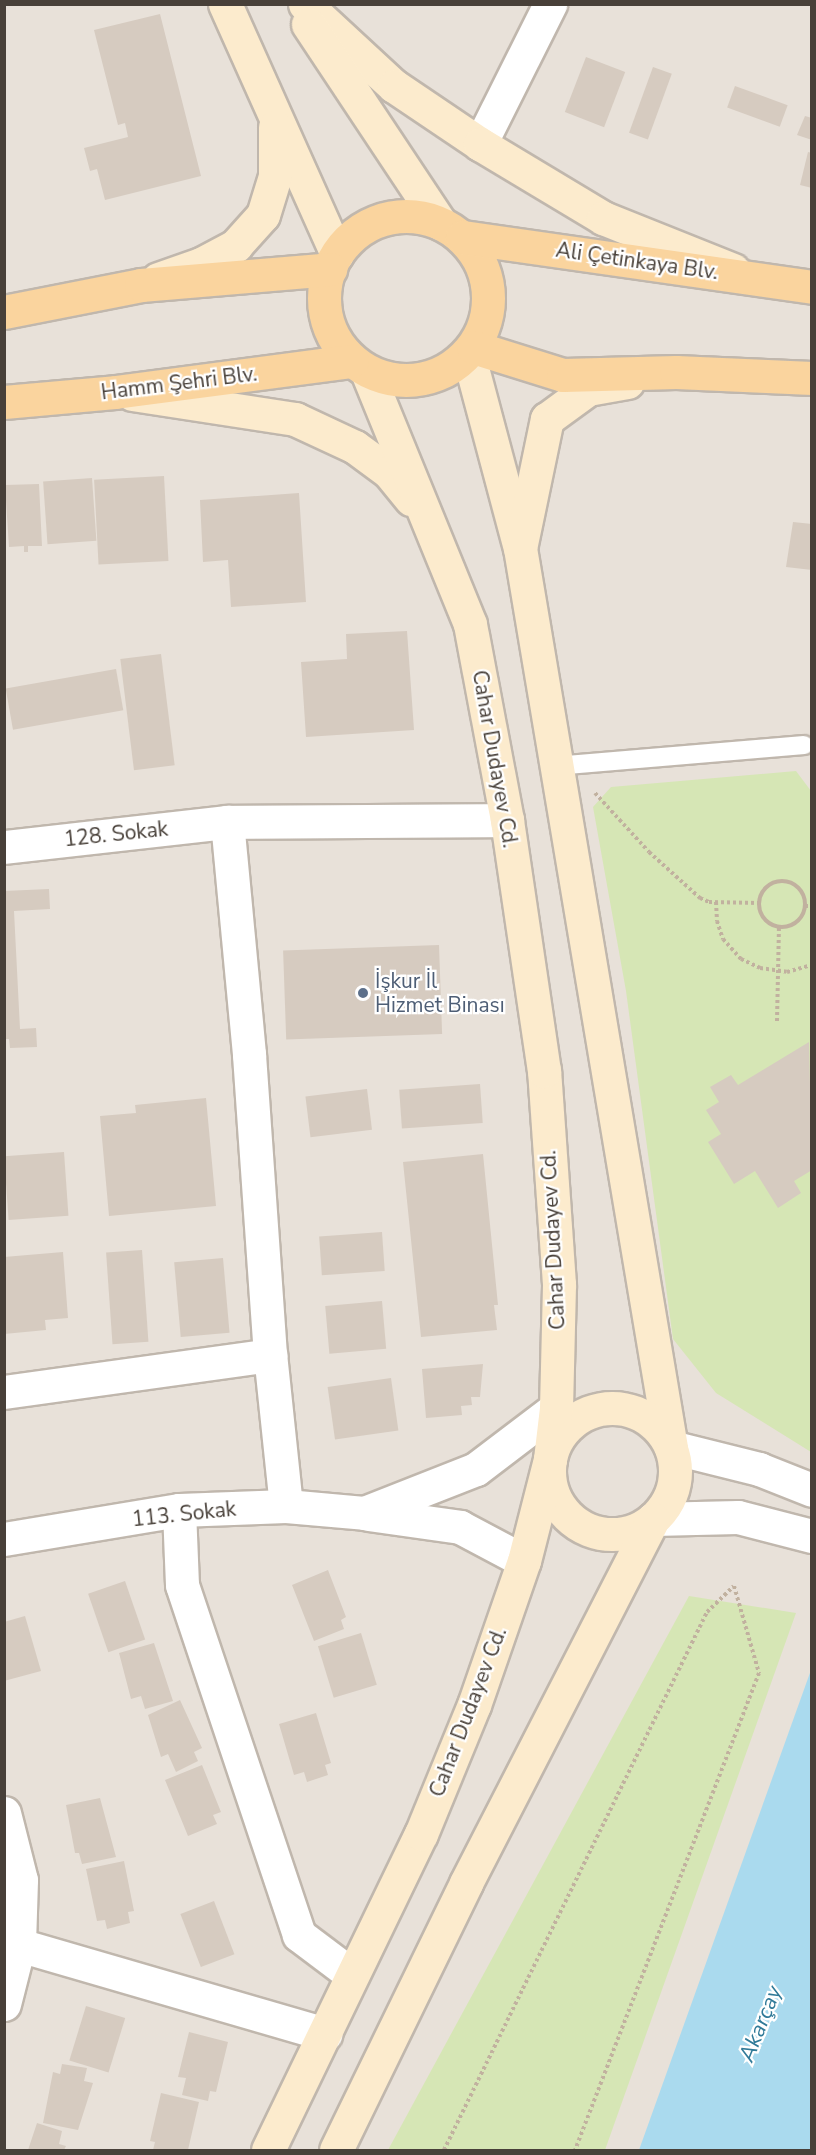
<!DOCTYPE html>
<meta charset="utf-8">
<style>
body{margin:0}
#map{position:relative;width:816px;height:2155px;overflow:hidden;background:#f4f0ea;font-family:"Nunito Sans",sans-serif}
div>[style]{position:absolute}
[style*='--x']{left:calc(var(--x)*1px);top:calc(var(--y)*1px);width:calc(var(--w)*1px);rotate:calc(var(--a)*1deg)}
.residential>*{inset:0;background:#e8e1d9;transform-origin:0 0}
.green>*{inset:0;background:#d6e6b5}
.water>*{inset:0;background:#aadaee}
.building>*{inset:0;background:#d6cbc0;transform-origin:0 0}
.path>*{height:4px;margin-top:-2px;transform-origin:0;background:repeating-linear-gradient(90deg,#c1b19f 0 3px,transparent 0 6px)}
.path>.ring{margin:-2px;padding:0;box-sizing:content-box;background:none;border:4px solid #c1b19f;border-radius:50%}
.roads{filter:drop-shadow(2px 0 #c0b7ad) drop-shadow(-2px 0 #c0b7ad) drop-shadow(0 2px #c0b7ad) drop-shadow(0 -2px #c0b7ad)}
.lane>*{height:18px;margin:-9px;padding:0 9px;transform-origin:9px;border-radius:9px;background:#fff}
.street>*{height:33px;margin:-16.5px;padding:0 16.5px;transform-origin:16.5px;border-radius:16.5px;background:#fff}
.secondary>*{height:33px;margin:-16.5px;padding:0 16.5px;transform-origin:16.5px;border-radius:16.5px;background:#fcebcd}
.secondary>.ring{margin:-16.5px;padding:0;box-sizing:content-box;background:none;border:33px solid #fcebcd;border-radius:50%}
.primary>*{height:33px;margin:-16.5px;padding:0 16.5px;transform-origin:16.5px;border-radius:16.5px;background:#fad49e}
.primary>.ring{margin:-16.5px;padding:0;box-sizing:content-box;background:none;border:33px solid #fad49e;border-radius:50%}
.dots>*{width:16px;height:16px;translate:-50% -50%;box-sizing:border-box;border:3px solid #fff;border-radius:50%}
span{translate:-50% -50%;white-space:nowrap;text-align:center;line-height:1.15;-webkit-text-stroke:4.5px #fff;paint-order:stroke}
.street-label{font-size:21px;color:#484039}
.service-label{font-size:21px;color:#4e5e75}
.left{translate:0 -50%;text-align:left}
.water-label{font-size:22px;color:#307a98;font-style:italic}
.frame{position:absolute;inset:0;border:6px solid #484039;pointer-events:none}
</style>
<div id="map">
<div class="residential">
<i style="left:5px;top:5px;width:806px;height:2145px"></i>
</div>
<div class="green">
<i style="clip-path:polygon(796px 771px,811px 791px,811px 1452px,716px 1393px,673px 1339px,626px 991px,593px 807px,611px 787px)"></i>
<i style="clip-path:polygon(689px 1596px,796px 1613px,605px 2150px,388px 2150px)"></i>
</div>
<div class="water">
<i style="clip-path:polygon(811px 1670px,811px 2150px,639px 2150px)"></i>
</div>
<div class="building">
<i style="clip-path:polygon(160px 14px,201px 176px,105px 200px,97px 169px,90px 171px,84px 148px,128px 137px,125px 123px,118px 125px,94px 30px)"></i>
<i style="left:586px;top:57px;width:42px;height:59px;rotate:21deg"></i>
<i style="left:653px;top:67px;width:20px;height:70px;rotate:20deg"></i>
<i style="left:735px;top:86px;width:56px;height:23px;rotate:20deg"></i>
<i style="clip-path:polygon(805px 116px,812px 118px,812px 140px,797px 135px)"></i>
<i style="clip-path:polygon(808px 152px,812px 153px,812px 188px,800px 185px)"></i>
<i style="left:164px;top:476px;width:85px;height:70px;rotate:87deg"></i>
<i style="left:92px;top:478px;width:63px;height:49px;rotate:86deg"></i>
<i style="clip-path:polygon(39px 484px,42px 546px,28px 546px,28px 552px,24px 552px,24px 546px,9px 547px,5px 485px)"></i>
<i style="clip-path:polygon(299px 493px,306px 602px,231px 607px,228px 560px,203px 562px,200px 500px)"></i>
<i style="clip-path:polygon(793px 522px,812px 524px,812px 570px,786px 567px)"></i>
<i style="clip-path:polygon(407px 631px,414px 730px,306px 737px,301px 662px,347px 659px,346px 634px)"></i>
<i style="left:161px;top:654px;width:112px;height:41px;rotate:83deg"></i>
<i style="left:116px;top:669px;width:42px;height:112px;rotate:80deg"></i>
<i style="clip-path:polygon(49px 889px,50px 909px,14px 911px,20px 1029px,36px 1028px,37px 1047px,10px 1048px,9px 1039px,4px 1039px,4px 891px)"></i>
<i style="left:439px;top:945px;width:89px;height:156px;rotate:88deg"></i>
<i style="clip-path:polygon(809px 1042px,812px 1170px,794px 1181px,801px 1193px,778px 1208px,755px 1171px,734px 1184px,708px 1142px,721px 1134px,706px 1110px,719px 1102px,710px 1087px,731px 1075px,738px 1085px)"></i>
<i style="left:480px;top:1084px;width:39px;height:81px;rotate:86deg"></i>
<i style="left:367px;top:1089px;width:41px;height:62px;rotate:83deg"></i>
<i style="clip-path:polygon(206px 1098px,216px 1206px,109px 1216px,100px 1116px,136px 1113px,135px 1105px)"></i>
<i style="left:64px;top:1152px;width:64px;height:60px;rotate:86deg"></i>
<i style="clip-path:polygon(483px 1154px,498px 1305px,494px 1305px,497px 1330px,421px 1337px,403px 1162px)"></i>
<i style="left:382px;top:1232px;width:39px;height:63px;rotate:86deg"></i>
<i style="left:142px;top:1250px;width:92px;height:36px;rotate:86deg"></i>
<i style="clip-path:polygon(63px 1252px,68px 1318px,45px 1320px,46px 1330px,4px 1334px,4px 1257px)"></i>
<i style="left:223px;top:1258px;width:75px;height:49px;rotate:85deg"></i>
<i style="left:382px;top:1301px;width:48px;height:57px;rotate:85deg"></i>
<i style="clip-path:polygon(483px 1364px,480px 1397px,471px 1397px,472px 1405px,461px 1406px,462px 1415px,426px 1418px,422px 1369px)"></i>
<i style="left:391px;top:1378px;width:53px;height:64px;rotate:82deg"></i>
<i style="clip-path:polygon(328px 1570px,346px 1617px,341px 1620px,344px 1629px,314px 1641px,292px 1585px)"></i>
<i style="left:125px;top:1581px;width:62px;height:39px;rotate:71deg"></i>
<i style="clip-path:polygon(25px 1616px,41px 1671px,4px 1681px,4px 1622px)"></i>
<i style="left:361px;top:1633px;width:54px;height:45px;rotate:73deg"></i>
<i style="clip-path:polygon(154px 1643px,173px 1701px,145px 1709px,141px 1696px,131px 1699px,119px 1653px)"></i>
<i style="clip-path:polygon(180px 1700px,202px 1748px,194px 1752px,198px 1761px,176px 1772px,168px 1754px,161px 1757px,148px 1715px)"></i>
<i style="clip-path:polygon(316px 1713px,331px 1763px,325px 1765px,328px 1775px,307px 1782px,304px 1772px,294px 1775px,279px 1724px)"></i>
<i style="clip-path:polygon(202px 1765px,221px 1812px,213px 1815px,217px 1824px,188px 1836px,165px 1780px)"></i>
<i style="clip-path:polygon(100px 1798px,116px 1857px,82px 1864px,79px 1853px,75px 1853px,66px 1805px)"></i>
<i style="clip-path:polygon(124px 1861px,134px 1911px,128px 1912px,130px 1923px,107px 1929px,105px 1920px,97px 1921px,86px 1869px)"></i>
<i style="left:214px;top:1901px;width:57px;height:36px;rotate:69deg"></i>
<i style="left:86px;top:2006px;width:41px;height:57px;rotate:17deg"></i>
<i style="clip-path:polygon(189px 2032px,228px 2042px,216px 2092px,210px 2091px,208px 2101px,182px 2095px,186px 2078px,178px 2077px)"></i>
<i style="clip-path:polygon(62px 2064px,87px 2068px,84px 2081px,93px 2083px,78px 2130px,43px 2123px,53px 2072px,60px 2074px)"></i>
<i style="clip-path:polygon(161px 2093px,199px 2102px,188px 2150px,153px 2150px,155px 2142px,150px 2141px)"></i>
<i style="clip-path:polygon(37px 2123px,62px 2131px,59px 2144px,66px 2146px,64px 2150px,28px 2150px)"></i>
</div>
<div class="path">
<i style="--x:595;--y:793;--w:80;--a:47.5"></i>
<i style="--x:649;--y:852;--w:69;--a:42"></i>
<i style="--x:700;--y:898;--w:10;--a:24"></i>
<i style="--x:709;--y:902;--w:50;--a:1.1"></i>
<i class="ring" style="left:759px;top:881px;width:42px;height:42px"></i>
<i style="--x:716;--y:902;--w:19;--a:87"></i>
<i style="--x:717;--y:921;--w:19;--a:72"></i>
<i style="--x:723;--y:939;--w:27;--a:48"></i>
<i style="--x:741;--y:959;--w:21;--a:25"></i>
<i style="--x:760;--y:968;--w:27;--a:8"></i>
<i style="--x:787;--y:972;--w:26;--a:-16"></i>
<i style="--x:805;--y:906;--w:7;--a:0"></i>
<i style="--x:777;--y:1021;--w:94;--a:-88.8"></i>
<i style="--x:444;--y:2150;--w:599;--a:-63.95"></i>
<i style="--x:707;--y:1612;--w:37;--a:-44"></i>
<i style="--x:734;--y:1586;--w:91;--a:74"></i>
<i style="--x:759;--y:1673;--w:511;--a:111.09"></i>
</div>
<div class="roads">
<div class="lane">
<i style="--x:555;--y:766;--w:250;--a:-4.8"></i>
</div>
<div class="street">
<i style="--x:480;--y:144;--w:157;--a:-63.4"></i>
<i style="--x:4;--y:847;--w:224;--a:-6.4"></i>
<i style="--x:4;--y:1392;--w:269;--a:-7.9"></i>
<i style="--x:671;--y:1447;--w:91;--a:14"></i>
<i style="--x:759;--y:1469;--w:57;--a:21.6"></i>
<i style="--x:286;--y:1506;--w:152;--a:-96"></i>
<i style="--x:270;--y:1355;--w:302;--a:-94"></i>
<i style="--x:249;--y:1054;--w:233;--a:-95.4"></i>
<i style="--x:227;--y:822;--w:280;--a:-0.4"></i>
<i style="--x:179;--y:1510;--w:75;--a:87.7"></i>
<i style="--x:182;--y:1585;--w:369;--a:71.5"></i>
<i style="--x:299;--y:1935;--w:66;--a:37"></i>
<i style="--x:368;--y:1514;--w:93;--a:8"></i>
<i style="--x:460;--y:1527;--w:72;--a:28"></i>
<i style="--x:653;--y:1519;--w:85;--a:-1.3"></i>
<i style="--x:738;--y:1517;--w:76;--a:14.4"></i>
<i style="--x:4;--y:1539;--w:177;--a:-9.4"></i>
<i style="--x:179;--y:1510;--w:107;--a:-2.1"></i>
<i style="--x:286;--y:1506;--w:78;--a:5.1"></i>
<i style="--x:364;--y:1513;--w:120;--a:-21.4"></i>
<i style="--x:476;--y:1469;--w:101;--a:-37.3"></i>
<i style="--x:4;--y:1813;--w:69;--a:75.8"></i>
<i style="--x:21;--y:1880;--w:65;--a:91.8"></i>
<i style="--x:19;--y:1945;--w:61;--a:104.3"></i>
<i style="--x:4;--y:1946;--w:15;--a:-4"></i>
<i style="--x:19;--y:1945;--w:319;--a:16.2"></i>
</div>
<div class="secondary">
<i style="--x:225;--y:4;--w:274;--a:65.9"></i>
<i style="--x:305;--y:4;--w:121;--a:42.7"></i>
<i style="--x:394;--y:86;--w:104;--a:34"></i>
<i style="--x:480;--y:144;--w:144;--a:31"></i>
<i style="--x:603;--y:218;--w:140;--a:21.8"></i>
<i style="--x:308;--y:24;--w:239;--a:56.4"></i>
<i style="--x:158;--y:279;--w:46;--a:-19.2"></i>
<i style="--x:201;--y:264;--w:40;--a:-28"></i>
<i style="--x:236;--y:245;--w:40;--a:-48"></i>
<i style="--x:263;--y:215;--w:41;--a:-72.9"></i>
<i style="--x:275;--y:176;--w:49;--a:-90"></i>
<i style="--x:468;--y:353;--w:202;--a:75.1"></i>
<i style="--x:520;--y:548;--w:912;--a:80.47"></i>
<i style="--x:132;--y:394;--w:165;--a:8.7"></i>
<i style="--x:295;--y:419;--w:66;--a:25"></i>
<i style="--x:355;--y:447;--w:42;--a:36.3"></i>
<i style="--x:389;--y:472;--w:35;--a:51"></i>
<i style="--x:521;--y:544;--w:128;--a:-78.3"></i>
<i style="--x:547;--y:419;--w:51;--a:-36.2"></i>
<i style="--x:588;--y:389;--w:40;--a:-10"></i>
<i class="ring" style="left:549px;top:1408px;width:93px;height:93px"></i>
<i style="--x:268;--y:2150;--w:351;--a:-64.2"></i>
<i style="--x:421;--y:1834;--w:139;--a:-67.7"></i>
<i style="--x:474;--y:1705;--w:152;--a:-70.9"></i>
<i style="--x:524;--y:1561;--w:105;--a:-75.7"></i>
<i style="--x:550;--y:1459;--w:51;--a:-83.3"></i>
<i style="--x:556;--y:1408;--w:124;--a:-88.6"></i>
<i style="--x:559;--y:1284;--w:214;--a:-94"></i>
<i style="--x:544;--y:1071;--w:254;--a:-98.4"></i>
<i style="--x:507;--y:820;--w:199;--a:-100.7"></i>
<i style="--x:470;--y:624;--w:273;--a:-112.2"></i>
<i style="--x:336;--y:2150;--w:297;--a:-64"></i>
<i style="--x:466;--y:1883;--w:409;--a:-62.8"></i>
</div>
<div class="primary">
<i class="ring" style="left:324px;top:216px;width:131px;height:131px"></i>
<i style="--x:462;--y:237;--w:354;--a:8.1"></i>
<i style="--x:4;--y:312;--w:140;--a:-11.1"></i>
<i style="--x:141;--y:285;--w:190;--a:-4.8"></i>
<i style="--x:473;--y:347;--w:94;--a:17.3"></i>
<i style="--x:563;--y:375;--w:113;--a:-1.5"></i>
<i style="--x:676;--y:372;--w:136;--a:2.5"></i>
<i style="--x:4;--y:402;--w:111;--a:-5.1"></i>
<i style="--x:115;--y:392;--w:239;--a:-7.5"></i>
</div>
</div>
<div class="dots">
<i style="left:363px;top:993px;background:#5c6f8a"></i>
</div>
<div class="street-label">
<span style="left:637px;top:261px;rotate:8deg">Ali Çetinkaya Blv.</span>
<span style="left:179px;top:383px;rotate:-7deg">Hamm Şehri Blv.</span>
<span style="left:495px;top:759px;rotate:80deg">Cahar Dudayev Cd.</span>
<span style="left:116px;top:834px;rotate:-6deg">128. Sokak</span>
<span style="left:553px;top:1240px;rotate:-93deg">Cahar Dudayev Cd.</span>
<span style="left:184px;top:1514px;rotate:-6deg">113. Sokak</span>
<span style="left:468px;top:1712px;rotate:-69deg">Cahar Dudayev Cd.</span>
</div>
<div class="service-label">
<span class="left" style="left:375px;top:993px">İşkur İl<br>Hizmet Binası</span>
</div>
<div class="water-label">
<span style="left:761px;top:2024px;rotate:-68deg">Akarçay</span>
</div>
<div class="frame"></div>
</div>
